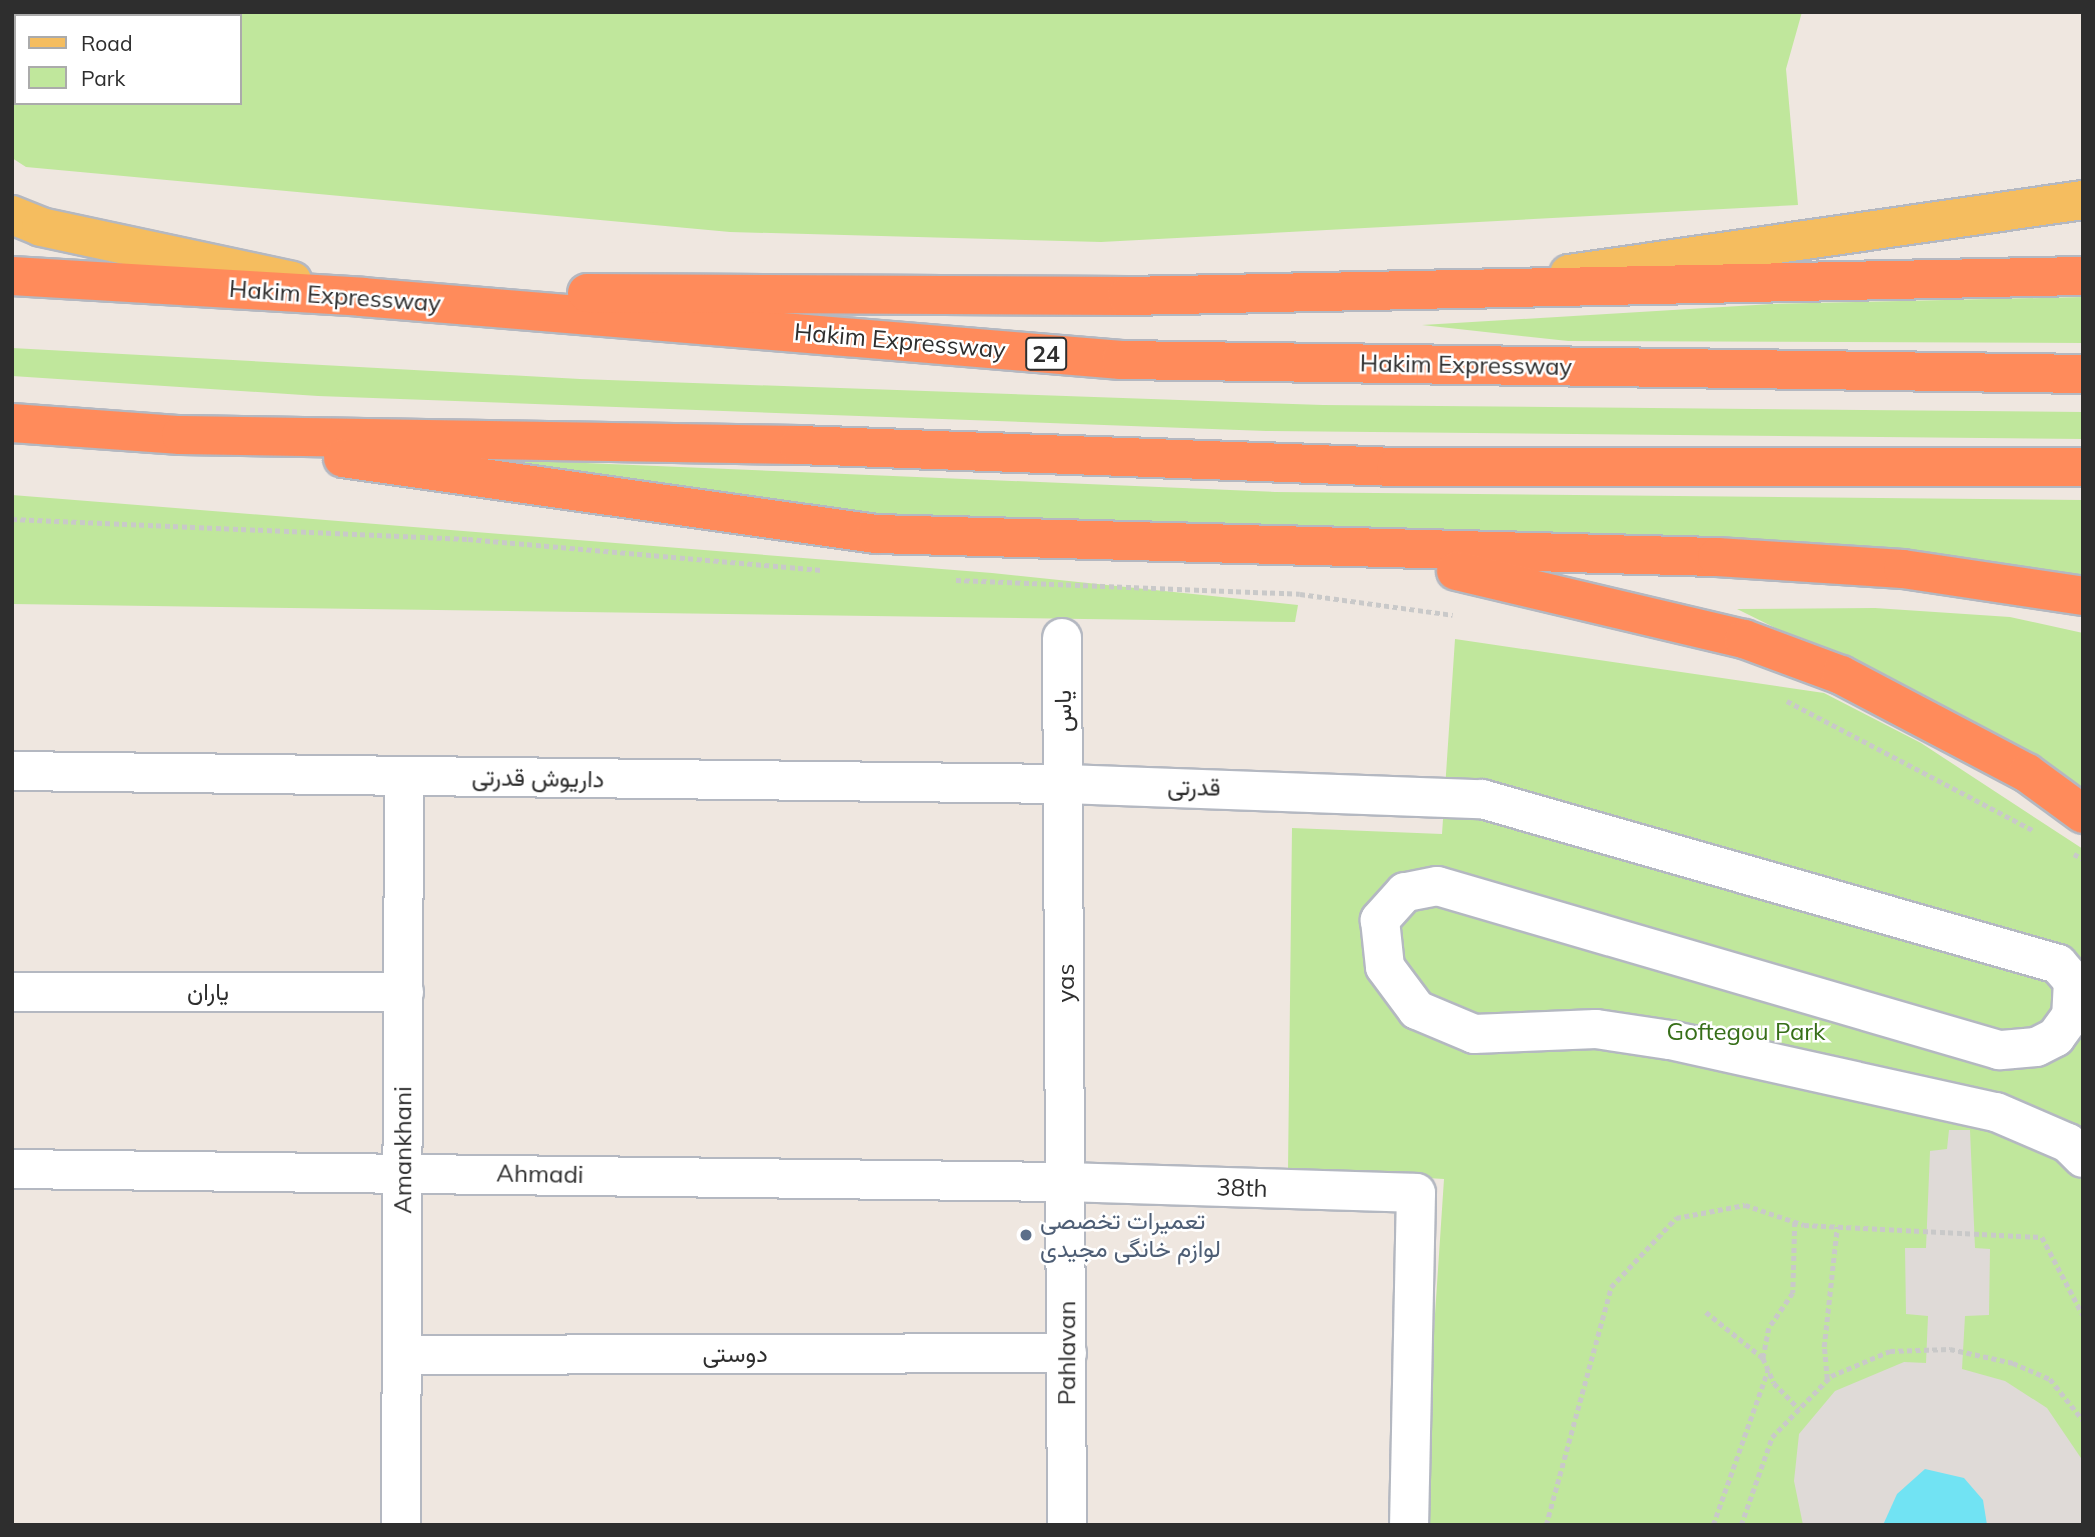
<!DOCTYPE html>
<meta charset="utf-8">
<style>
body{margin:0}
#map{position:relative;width:2095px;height:1537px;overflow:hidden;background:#efe7e0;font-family:Mulish,Vazirmatn,sans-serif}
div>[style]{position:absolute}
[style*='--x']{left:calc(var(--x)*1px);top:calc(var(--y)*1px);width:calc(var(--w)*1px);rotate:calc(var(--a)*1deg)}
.green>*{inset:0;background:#c0e79c}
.plaza>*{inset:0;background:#dfdad7}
.water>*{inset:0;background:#71e3f3}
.path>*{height:4.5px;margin-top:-2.25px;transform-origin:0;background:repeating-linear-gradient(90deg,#c9c9c9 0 5px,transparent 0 8.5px)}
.roads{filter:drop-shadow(2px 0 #b4b8c1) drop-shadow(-2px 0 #b4b8c1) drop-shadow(0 2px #b4b8c1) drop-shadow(0 -2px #b4b8c1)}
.minor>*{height:38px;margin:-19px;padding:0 19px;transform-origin:19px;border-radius:19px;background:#fff}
.major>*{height:38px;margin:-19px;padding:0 19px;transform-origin:19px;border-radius:19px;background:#f5bd5f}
.highway>*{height:38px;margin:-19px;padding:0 19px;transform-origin:19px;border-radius:19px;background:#ff8b5b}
.dots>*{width:19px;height:19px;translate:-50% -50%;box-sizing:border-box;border:4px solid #fff;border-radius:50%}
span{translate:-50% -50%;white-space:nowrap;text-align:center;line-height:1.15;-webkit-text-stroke:5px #fff;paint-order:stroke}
.shield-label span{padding:2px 5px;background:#fff;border:2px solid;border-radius:5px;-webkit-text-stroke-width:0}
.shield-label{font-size:23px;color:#2e2e2e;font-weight:700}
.street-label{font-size:24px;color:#2e2e2e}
.park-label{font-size:24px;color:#376f19}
.service-label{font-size:24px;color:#4e5e75}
.left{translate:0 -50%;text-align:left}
.frame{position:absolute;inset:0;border:14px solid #2e2e2e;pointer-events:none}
.legend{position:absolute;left:14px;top:14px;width:228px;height:91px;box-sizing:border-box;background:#fff;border:2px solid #ababab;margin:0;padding:9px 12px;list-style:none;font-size:21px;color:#2e2e2e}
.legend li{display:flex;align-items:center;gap:14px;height:35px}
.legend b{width:35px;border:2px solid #ababab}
</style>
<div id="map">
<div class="green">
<i style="clip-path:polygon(evenodd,12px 12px,1802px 12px,1786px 69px,1798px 205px,1101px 242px,730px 232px,26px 167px,12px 158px,12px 12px,16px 16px,240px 16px,240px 103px,16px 103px,16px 16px)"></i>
<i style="clip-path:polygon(2083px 297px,2083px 343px,1568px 341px,1422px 325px,1772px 304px)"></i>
<i style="clip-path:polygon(12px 348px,580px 379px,1323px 405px,2083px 412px,2083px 439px,1266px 431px,318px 396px,12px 376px)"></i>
<i style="clip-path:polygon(419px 456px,1275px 492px,2083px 500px,2083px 582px,1831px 543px,885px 515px)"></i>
<i style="clip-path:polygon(12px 495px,992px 573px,1298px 605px,1295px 622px,12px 604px)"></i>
<i style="clip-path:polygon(1875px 608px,2010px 617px,2083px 633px,2083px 791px,1942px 710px,1737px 609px)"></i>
<i style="clip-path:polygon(1455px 639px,1824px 693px,1921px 743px,2083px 849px,2083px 1525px,1421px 1525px,1444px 1179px,1288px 1170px,1292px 828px,1442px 834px)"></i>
</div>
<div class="plaza">
<i style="clip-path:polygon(1949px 1130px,1970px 1130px,1975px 1248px,1990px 1249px,1989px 1315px,1965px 1316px,1962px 1369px,2005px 1381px,2047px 1408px,2083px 1461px,2083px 1525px,1803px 1525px,1794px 1481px,1799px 1434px,1835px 1391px,1904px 1362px,1926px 1363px,1928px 1316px,1906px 1314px,1905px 1248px,1926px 1248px,1930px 1151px,1947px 1149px)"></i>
</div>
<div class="water">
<i style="clip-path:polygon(1925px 1469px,1964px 1478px,1983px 1500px,1987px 1525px,1883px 1525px,1897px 1494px)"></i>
</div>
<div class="path">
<i style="--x:12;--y:519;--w:456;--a:2.5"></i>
<i style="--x:468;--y:539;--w:355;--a:5"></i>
<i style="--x:956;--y:580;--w:344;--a:2.3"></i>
<i style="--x:1300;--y:594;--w:154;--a:7.8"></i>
<i style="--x:1787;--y:701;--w:278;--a:27.7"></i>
<i style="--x:2074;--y:854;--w:10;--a:29"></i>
<i style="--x:1795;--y:1222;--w:71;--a:91.6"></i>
<i style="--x:1793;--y:1293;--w:42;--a:124.4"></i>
<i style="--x:1769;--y:1328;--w:31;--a:101"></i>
<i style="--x:1763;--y:1358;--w:27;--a:66"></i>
<i style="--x:1774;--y:1383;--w:36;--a:46"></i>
<i style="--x:1706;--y:1312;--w:73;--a:38.9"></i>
<i style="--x:1827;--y:1379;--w:32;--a:-95"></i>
<i style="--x:1824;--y:1347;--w:121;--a:-83.8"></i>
<i style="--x:1546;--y:1525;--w:247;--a:-74.7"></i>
<i style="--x:1611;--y:1287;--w:95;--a:-46.7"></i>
<i style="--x:1676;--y:1218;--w:70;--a:-10.7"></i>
<i style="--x:1745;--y:1205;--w:62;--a:18.7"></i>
<i style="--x:1804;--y:1225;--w:238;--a:2.9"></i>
<i style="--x:2042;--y:1237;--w:88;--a:62.3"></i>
<i style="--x:1713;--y:1525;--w:164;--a:-70.5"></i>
<i style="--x:1741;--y:1525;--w:93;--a:-70.6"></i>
<i style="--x:1772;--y:1437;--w:85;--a:-46"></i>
<i style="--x:1831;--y:1376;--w:64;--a:-23"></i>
<i style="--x:1890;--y:1351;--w:60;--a:-1.9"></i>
<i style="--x:1950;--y:1349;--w:65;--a:12.5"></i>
<i style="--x:2013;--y:1363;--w:40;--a:23.4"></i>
<i style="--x:2050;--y:1379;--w:53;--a:51.2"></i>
</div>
<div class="roads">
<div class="minor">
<i style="--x:1062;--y:638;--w:887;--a:89.68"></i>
<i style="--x:12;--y:771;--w:1052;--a:0.71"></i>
<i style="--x:1064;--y:784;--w:418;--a:2.1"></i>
<i style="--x:1482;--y:799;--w:599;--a:15.98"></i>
<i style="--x:2058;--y:964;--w:23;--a:49"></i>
<i style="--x:2073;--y:981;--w:35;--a:93"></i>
<i style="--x:2071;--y:1016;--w:26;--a:126"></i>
<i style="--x:2056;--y:1037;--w:22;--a:153"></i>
<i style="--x:2036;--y:1047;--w:37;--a:175"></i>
<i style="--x:1999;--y:1050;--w:585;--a:-163.73"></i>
<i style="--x:1437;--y:886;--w:33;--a:169"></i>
<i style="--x:1405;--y:892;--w:38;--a:132"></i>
<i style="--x:1380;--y:920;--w:47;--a:83.9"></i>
<i style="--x:1385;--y:967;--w:54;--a:53.3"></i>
<i style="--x:1417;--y:1010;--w:62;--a:22.8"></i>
<i style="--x:1474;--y:1034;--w:122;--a:-2.3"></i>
<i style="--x:1596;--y:1029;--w:75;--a:8.5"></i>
<i style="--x:1670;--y:1040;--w:334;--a:12.5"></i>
<i style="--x:1996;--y:1112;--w:78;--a:23.3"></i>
<i style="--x:2068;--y:1143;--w:21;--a:45"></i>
<i style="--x:12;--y:992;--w:392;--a:0"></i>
<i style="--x:12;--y:1169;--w:1056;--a:0.71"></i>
<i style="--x:1068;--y:1182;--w:348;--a:1.8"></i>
<i style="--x:1416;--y:1193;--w:332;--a:91.2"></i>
<i style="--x:402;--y:1355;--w:665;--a:-0.17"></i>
<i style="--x:401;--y:1525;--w:749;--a:-89.77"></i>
</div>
<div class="major">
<i style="--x:12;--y:215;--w:31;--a:22"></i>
<i style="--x:41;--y:227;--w:257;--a:12.1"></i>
<i style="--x:1569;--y:274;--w:519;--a:-8.19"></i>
</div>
<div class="highway">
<i style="--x:12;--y:276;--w:351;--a:3.4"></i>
<i style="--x:362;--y:297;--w:762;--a:4.74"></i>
<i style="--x:1121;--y:360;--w:962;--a:0.83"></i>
<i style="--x:587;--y:293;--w:540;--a:0.32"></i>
<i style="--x:1127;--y:296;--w:956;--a:-1.2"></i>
<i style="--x:12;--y:423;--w:169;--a:4.1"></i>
<i style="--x:181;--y:435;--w:618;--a:0.93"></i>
<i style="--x:799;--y:445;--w:597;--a:2.11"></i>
<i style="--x:1396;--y:467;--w:687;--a:0"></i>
<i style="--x:343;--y:458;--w:538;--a:8.12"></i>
<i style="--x:876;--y:534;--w:841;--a:1.57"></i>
<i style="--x:1717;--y:557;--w:186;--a:3.7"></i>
<i style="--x:1903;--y:569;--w:182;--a:8.5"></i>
<i style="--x:1456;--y:571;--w:296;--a:13.3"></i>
<i style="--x:1744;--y:639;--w:103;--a:20.4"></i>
<i style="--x:1841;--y:675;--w:210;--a:27.8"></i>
<i style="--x:2027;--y:773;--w:69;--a:36.2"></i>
</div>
</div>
<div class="dots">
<i style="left:1026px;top:1235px;background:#5c6f8a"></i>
</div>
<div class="shield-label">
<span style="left:1046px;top:354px">24</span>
</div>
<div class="street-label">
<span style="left:335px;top:296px;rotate:4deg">Hakim Expressway</span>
<span style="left:900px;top:341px;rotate:5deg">Hakim Expressway</span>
<span style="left:1466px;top:365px;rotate:1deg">Hakim Expressway</span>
<span style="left:1063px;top:711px;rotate:-91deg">یاس</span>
<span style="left:538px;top:778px;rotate:1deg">داریوش قدرتی</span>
<span style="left:1194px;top:787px;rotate:1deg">قدرتی</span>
<span style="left:1066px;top:983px;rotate:-90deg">yas</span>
<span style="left:208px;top:992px">یاران</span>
<span style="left:403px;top:1150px;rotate:-90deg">Amankhani</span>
<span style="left:540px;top:1174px;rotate:1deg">Ahmadi</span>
<span style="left:1242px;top:1188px;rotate:2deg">38th</span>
<span style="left:1067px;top:1353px;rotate:-90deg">Pahlavan</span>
<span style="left:735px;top:1354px">دوستی</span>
</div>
<div class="park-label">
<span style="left:1746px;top:1032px">Goftegou Park</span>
</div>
<div class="service-label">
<span class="left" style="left:1040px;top:1235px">تعمیرات تخصصی<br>لوازم خانگی مجیدی</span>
</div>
<div class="frame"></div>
<ul class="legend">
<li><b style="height:9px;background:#f5bd5f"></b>Road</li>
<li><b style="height:19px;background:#c0e79c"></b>Park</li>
</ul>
</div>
